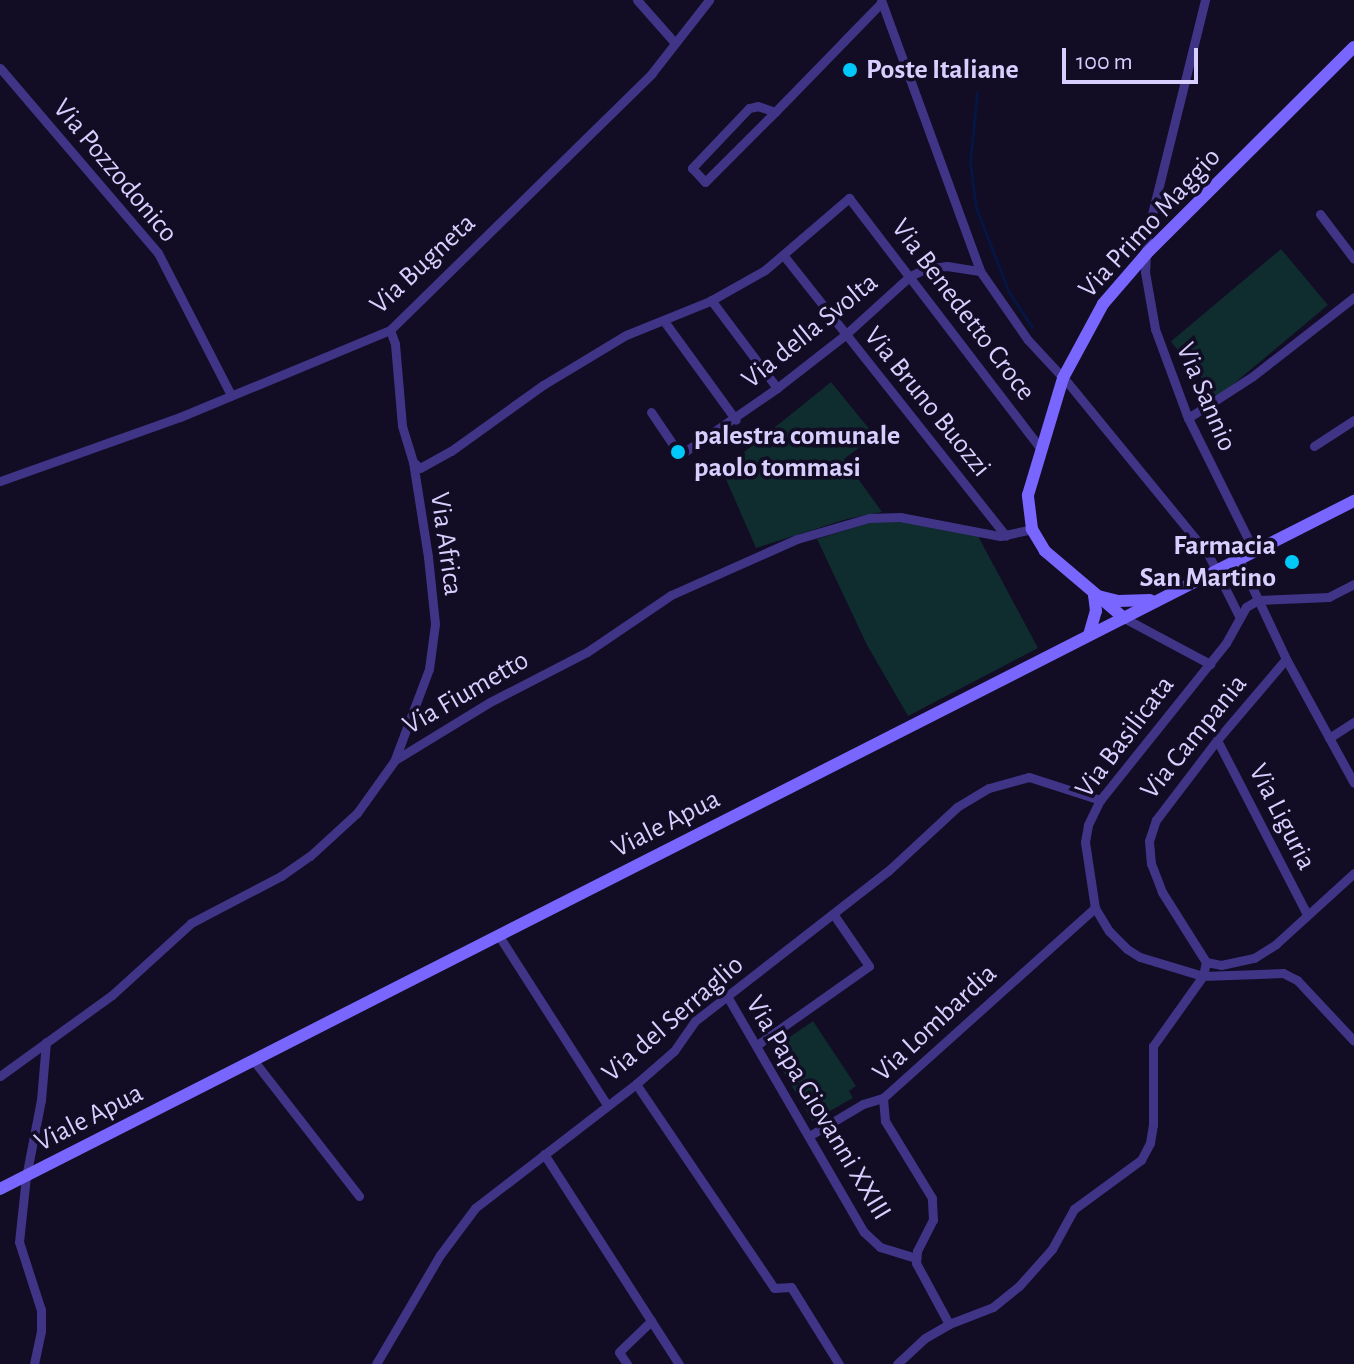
<!DOCTYPE html>
<style>
body{margin:0}
#map{position:relative;width:1354px;height:1364px;overflow:hidden;background:#120c24;font-family:"Alegreya Sans",sans-serif}
div>[style]{position:absolute}
[style*='--x']{left:calc(var(--x)*1px);top:calc(var(--y)*1px);width:calc(var(--w)*1px);rotate:calc(var(--a)*1deg)}
.green>*{inset:0;background:#0f2c2e;transform-origin:0 0}
.stream>*{height:3px;margin:-1.5px;padding:0 1.5px;transform-origin:1.5px;border-radius:1.5px;background:#061643}
.street>*{height:9px;margin:-4.5px;padding:0 4.5px;transform-origin:4.5px;border-radius:4.5px;background:#3f3486}
.secondary>*{height:12px;margin:-6px;padding:0 6px;transform-origin:6px;border-radius:6px;background:#7866ff}
.dots>*{width:22px;height:22px;translate:-50% -50%;box-sizing:border-box;border:4px solid #120c24;border-radius:50%}
span{translate:-50% -50%;white-space:nowrap;text-align:center;line-height:1.15;-webkit-text-stroke:7px #120c24;paint-order:stroke}
.poi-label{font-size:28px;color:#d9cfff;font-weight:700}
.left{translate:0 -50%;text-align:left}
.right{translate:-100% -50%;text-align:right}
.street-label{font-size:28px;color:#d9cfff}
.scale{position:absolute;left:1062px;top:48px;width:136px;height:36px;box-sizing:border-box;border:4px solid #d9cfff;border-top:0;padding-left:10px;font-size:24px;line-height:28px;white-space:nowrap;color:#d9cfff;-webkit-text-stroke:6px #120c24;paint-order:stroke}
</style>
<div id="map">
<div class="green">
<i style="left:1281px;top:249px;width:73px;height:144px;rotate:50deg"></i>
<i style="clip-path:polygon(831px 382px,875px 436px,844px 459px,882px 512px,847px 519px,756px 548px,722px 470px)"></i>
<i style="clip-path:polygon(876px 521px,909px 522px,978px 536px,1038px 648px,908px 716px,867px 645px,817px 539px)"></i>
<i style="clip-path:polygon(813px 1021px,856px 1086px,849px 1091px,853px 1098px,812px 1121px,771px 1050px)"></i>
</div>
<div class="stream">
<i style="--x:977;--y:93;--w:69;--a:95.8"></i>
<i style="--x:970;--y:162;--w:46;--a:82.6"></i>
<i style="--x:976;--y:208;--w:90;--a:68.6"></i>
<i style="--x:1009;--y:292;--w:42;--a:56.7"></i>
</div>
<div class="street">
<i style="--x:637;--y:0;--w:57;--a:48.5"></i>
<i style="--x:881;--y:0;--w:289;--a:69.9"></i>
<i style="--x:1205;--y:0;--w:242;--a:103.9"></i>
<i style="--x:1147;--y:235;--w:37;--a:93"></i>
<i style="--x:1145;--y:272;--w:58;--a:80"></i>
<i style="--x:1155;--y:329;--w:95;--a:69.7"></i>
<i style="--x:1188;--y:418;--w:148;--a:63.6"></i>
<i style="--x:0;--y:68;--w:243;--a:49.5"></i>
<i style="--x:158;--y:253;--w:160;--a:62.8"></i>
<i style="--x:775;--y:112;--w:18;--a:-161"></i>
<i style="--x:758;--y:106;--w:9;--a:167"></i>
<i style="--x:749;--y:108;--w:83;--a:133.5"></i>
<i style="--x:692;--y:168;--w:19;--a:47"></i>
<i style="--x:705;--y:182;--w:99;--a:-45"></i>
<i style="--x:775;--y:112;--w:99;--a:-45.8"></i>
<i style="--x:844;--y:41;--w:54;--a:-45.7"></i>
<i style="--x:1320;--y:214;--w:56;--a:52.9"></i>
<i style="--x:784;--y:256;--w:357;--a:51.6"></i>
<i style="--x:711;--y:300;--w:110;--a:53.1"></i>
<i style="--x:664;--y:321;--w:122;--a:54"></i>
<i style="--x:390;--y:330;--w:15;--a:70"></i>
<i style="--x:395;--y:344;--w:82;--a:85.1"></i>
<i style="--x:402;--y:426;--w:38;--a:73"></i>
<i style="--x:413;--y:462;--w:96;--a:81"></i>
<i style="--x:428;--y:557;--w:67;--a:84"></i>
<i style="--x:435;--y:624;--w:45;--a:97.6"></i>
<i style="--x:429;--y:669;--w:96;--a:110.7"></i>
<i style="--x:651;--y:412;--w:52;--a:56"></i>
<i style="--x:680;--y:455;--w:118;--a:-34.6"></i>
<i style="--x:777;--y:388;--w:86;--a:-37.9"></i>
<i style="--x:845;--y:335;--w:88;--a:-42.2"></i>
<i style="--x:910;--y:276;--w:17;--a:-25"></i>
<i style="--x:925;--y:269;--w:22;--a:-8"></i>
<i style="--x:947;--y:266;--w:33;--a:9"></i>
<i style="--x:980;--y:271;--w:84;--a:55.2"></i>
<i style="--x:1028;--y:340;--w:59;--a:47.1"></i>
<i style="--x:1068;--y:383;--w:221;--a:50.7"></i>
<i style="--x:1208;--y:554;--w:69;--a:63.4"></i>
<i style="--x:1188;--y:418;--w:77;--a:-32.9"></i>
<i style="--x:1253;--y:376;--w:128;--a:-38"></i>
<i style="--x:1314;--y:446;--w:48;--a:-33"></i>
<i style="--x:413;--y:462;--w:9;--a:41"></i>
<i style="--x:420;--y:468;--w:35;--a:-29"></i>
<i style="--x:451;--y:451;--w:113;--a:-35.7"></i>
<i style="--x:543;--y:385;--w:97;--a:-31.1"></i>
<i style="--x:626;--y:335;--w:91;--a:-22"></i>
<i style="--x:710;--y:301;--w:63;--a:-29.4"></i>
<i style="--x:765;--y:270;--w:111;--a:-40.6"></i>
<i style="--x:849;--y:198;--w:316;--a:52.6"></i>
<i style="--x:0;--y:481;--w:191;--a:-19.6"></i>
<i style="--x:180;--y:417;--w:227;--a:-22.5"></i>
<i style="--x:390;--y:330;--w:367;--a:-44.4"></i>
<i style="--x:652;--y:73;--w:93;--a:-52"></i>
<i style="--x:1239;--y:559;--w:110;--a:64.8"></i>
<i style="--x:1286;--y:659;--w:141;--a:61.3"></i>
<i style="--x:1354;--y:584;--w:28;--a:153"></i>
<i style="--x:1329;--y:597;--w:71;--a:177.6"></i>
<i style="--x:1258;--y:600;--w:14;--a:150"></i>
<i style="--x:1246;--y:607;--w:41;--a:119.1"></i>
<i style="--x:1226;--y:643;--w:201;--a:128.7"></i>
<i style="--x:1100;--y:800;--w:28;--a:116"></i>
<i style="--x:1088;--y:825;--w:17;--a:100"></i>
<i style="--x:1085;--y:842;--w:67;--a:81.4"></i>
<i style="--x:1095;--y:908;--w:27;--a:59"></i>
<i style="--x:1109;--y:931;--w:25;--a:45"></i>
<i style="--x:1127;--y:949;--w:15;--a:32"></i>
<i style="--x:1140;--y:957;--w:66;--a:16.8"></i>
<i style="--x:1203;--y:976;--w:80;--a:-2.1"></i>
<i style="--x:1283;--y:973;--w:16;--a:27"></i>
<i style="--x:1297;--y:980;--w:83;--a:46.9"></i>
<i style="--x:1124;--y:618;--w:98;--a:28.1"></i>
<i style="--x:1329;--y:738;--w:30;--a:-33"></i>
<i style="--x:1217;--y:740;--w:196;--a:62.7"></i>
<i style="--x:499;--y:936;--w:201;--a:57.4"></i>
<i style="--x:1206;--y:962;--w:15;--a:11"></i>
<i style="--x:1221;--y:965;--w:34;--a:-12"></i>
<i style="--x:1254;--y:958;--w:26;--a:-32"></i>
<i style="--x:1276;--y:944;--w:105;--a:-42.3"></i>
<i style="--x:727;--y:996;--w:273;--a:59.9"></i>
<i style="--x:864;--y:1232;--w:22;--a:43"></i>
<i style="--x:880;--y:1247;--w:38;--a:17"></i>
<i style="--x:757;--y:1045;--w:137;--a:-35.2"></i>
<i style="--x:869;--y:966;--w:62;--a:-124.5"></i>
<i style="--x:254;--y:1061;--w:171;--a:52.1"></i>
<i style="--x:0;--y:1076;--w:138;--a:-35.9"></i>
<i style="--x:112;--y:995;--w:107;--a:-42.3"></i>
<i style="--x:191;--y:923;--w:102;--a:-27.6"></i>
<i style="--x:281;--y:876;--w:35;--a:-35"></i>
<i style="--x:310;--y:856;--w:64;--a:-42.5"></i>
<i style="--x:357;--y:813;--w:65;--a:-54.4"></i>
<i style="--x:395;--y:760;--w:111;--a:-31.4"></i>
<i style="--x:490;--y:702;--w:109;--a:-27.3"></i>
<i style="--x:587;--y:652;--w:102;--a:-34.2"></i>
<i style="--x:671;--y:595;--w:138;--a:-24"></i>
<i style="--x:797;--y:539;--w:75;--a:-16.3"></i>
<i style="--x:869;--y:518;--w:31;--a:-2"></i>
<i style="--x:900;--y:517;--w:102;--a:10.8"></i>
<i style="--x:1000;--y:536;--w:33;--a:-12"></i>
<i style="--x:636;--y:1084;--w:246;--a:55.9"></i>
<i style="--x:774;--y:1288;--w:17;--a:-3"></i>
<i style="--x:791;--y:1287;--w:91;--a:58.1"></i>
<i style="--x:809;--y:1136;--w:63;--a:-30.7"></i>
<i style="--x:863;--y:1104;--w:21;--a:-17"></i>
<i style="--x:544;--y:1154;--w:250;--a:57.3"></i>
<i style="--x:949;--y:1324;--w:69;--a:-118.4"></i>
<i style="--x:916;--y:1263;--w:12;--a:-85"></i>
<i style="--x:917;--y:1251;--w:35;--a:-63"></i>
<i style="--x:933;--y:1220;--w:22;--a:-93"></i>
<i style="--x:932;--y:1198;--w:90;--a:-121.4"></i>
<i style="--x:885;--y:1121;--w:23;--a:-95"></i>
<i style="--x:883;--y:1098;--w:285;--a:-41.9"></i>
<i style="--x:34;--y:1364;--w:34;--a:-78"></i>
<i style="--x:41;--y:1331;--w:21;--a:-90"></i>
<i style="--x:41;--y:1310;--w:71;--a:-107.9"></i>
<i style="--x:19;--y:1242;--w:65;--a:-83.9"></i>
<i style="--x:26;--y:1177;--w:78;--a:-79"></i>
<i style="--x:41;--y:1100;--w:58;--a:-85.1"></i>
<i style="--x:376;--y:1364;--w:126;--a:-59.6"></i>
<i style="--x:440;--y:1255;--w:59;--a:-53.3"></i>
<i style="--x:475;--y:1208;--w:203;--a:-37.6"></i>
<i style="--x:636;--y:1084;--w:50;--a:-41"></i>
<i style="--x:674;--y:1051;--w:37;--a:-55"></i>
<i style="--x:695;--y:1021;--w:244;--a:-37.9"></i>
<i style="--x:888;--y:871;--w:94;--a:-42.8"></i>
<i style="--x:957;--y:807;--w:37;--a:-31"></i>
<i style="--x:989;--y:788;--w:41;--a:-15.4"></i>
<i style="--x:1029;--y:777;--w:75;--a:17.9"></i>
<i style="--x:627;--y:1364;--w:14;--a:-124"></i>
<i style="--x:619;--y:1352;--w:45;--a:-44.1"></i>
<i style="--x:897;--y:1364;--w:38;--a:-43"></i>
<i style="--x:925;--y:1338;--w:28;--a:-30"></i>
<i style="--x:949;--y:1324;--w:47;--a:-21.1"></i>
<i style="--x:993;--y:1307;--w:33;--a:-39"></i>
<i style="--x:1019;--y:1286;--w:50;--a:-48.3"></i>
<i style="--x:1052;--y:1249;--w:46;--a:-61.2"></i>
<i style="--x:1074;--y:1209;--w:83;--a:-36.2"></i>
<i style="--x:1141;--y:1160;--w:19;--a:-62"></i>
<i style="--x:1150;--y:1143;--w:18;--a:-81"></i>
<i style="--x:1153;--y:1125;--w:79;--a:-90"></i>
<i style="--x:1153;--y:1046;--w:86;--a:-54.5"></i>
<i style="--x:1203;--y:976;--w:14;--a:-78"></i>
<i style="--x:1206;--y:962;--w:83;--a:-122.2"></i>
<i style="--x:1162;--y:892;--w:30;--a:-111"></i>
<i style="--x:1151;--y:864;--w:23;--a:-95"></i>
<i style="--x:1149;--y:841;--w:22;--a:-72"></i>
<i style="--x:1156;--y:820;--w:101;--a:-52.7"></i>
<i style="--x:1217;--y:740;--w:106;--a:-49.6"></i>
</div>
<div class="secondary">
<i style="--x:1124;--y:618;--w:104;--a:-139.7"></i>
<i style="--x:1045;--y:551;--w:26;--a:-121"></i>
<i style="--x:1032;--y:529;--w:34;--a:-97"></i>
<i style="--x:1028;--y:495;--w:122;--a:-73.3"></i>
<i style="--x:1063;--y:378;--w:84;--a:-61.6"></i>
<i style="--x:1103;--y:304;--w:67;--a:-49.2"></i>
<i style="--x:1147;--y:253;--w:292;--a:-44.9"></i>
<i style="--x:1089;--y:635;--w:25;--a:-74"></i>
<i style="--x:1096;--y:611;--w:16;--a:-97"></i>
<i style="--x:1094;--y:595;--w:25;--a:14"></i>
<i style="--x:1118;--y:601;--w:32;--a:-2"></i>
<i style="--x:0;--y:1189;--w:1519;--a:-26.94"></i>
</div>
<div class="dots">
<i style="left:850px;top:70px;background:#00c9fa"></i>
<i style="left:678px;top:452px;background:#00c9fa"></i>
<i style="left:1292px;top:562px;background:#00c9fa"></i>
</div>
<div class="poi-label">
<span class="left" style="left:866px;top:70px">Poste Italiane</span>
<span class="left" style="left:694px;top:452px">palestra comunale<br>paolo tommasi</span>
<span class="right" style="left:1276px;top:562px">Farmacia<br>San Martino</span>
</div>
<div class="street-label">
<span style="left:115px;top:171px;rotate:50deg">Via Pozzodonico</span>
<span style="left:1150px;top:223px;rotate:-47deg">Via Primo Maggio</span>
<span style="left:423px;top:264px;rotate:-43deg">Via Bugneta</span>
<span style="left:963px;top:310px;rotate:53deg">Via Benedetto Croce</span>
<span style="left:810px;top:331px;rotate:-39deg">Via della Svolta</span>
<span style="left:1206px;top:397px;rotate:67deg">Via Sannio</span>
<span style="left:927px;top:402px;rotate:51deg">Via Bruno Buozzi</span>
<span style="left:446px;top:544px;rotate:82deg">Via Africa</span>
<span style="left:466px;top:693px;rotate:-30deg">Via Fiumetto</span>
<span style="left:1125px;top:737px;rotate:-53deg">Via Basilicata</span>
<span style="left:1194px;top:737px;rotate:-51deg">Via Campania</span>
<span style="left:1282px;top:817px;rotate:63deg">Via Liguria</span>
<span style="left:666px;top:824px;rotate:-27deg">Viale Apua</span>
<span style="left:673px;top:1019px;rotate:-41deg">Via del Serraglio</span>
<span style="left:935px;top:1023px;rotate:-43deg">Via Lombardia</span>
<span style="left:818px;top:1108px;rotate:59deg">Via Papa Giovanni XXIII</span>
<span style="left:89px;top:1118px;rotate:-27deg">Viale Apua</span>
</div>
<div class="scale">100 m</div>
</div>
